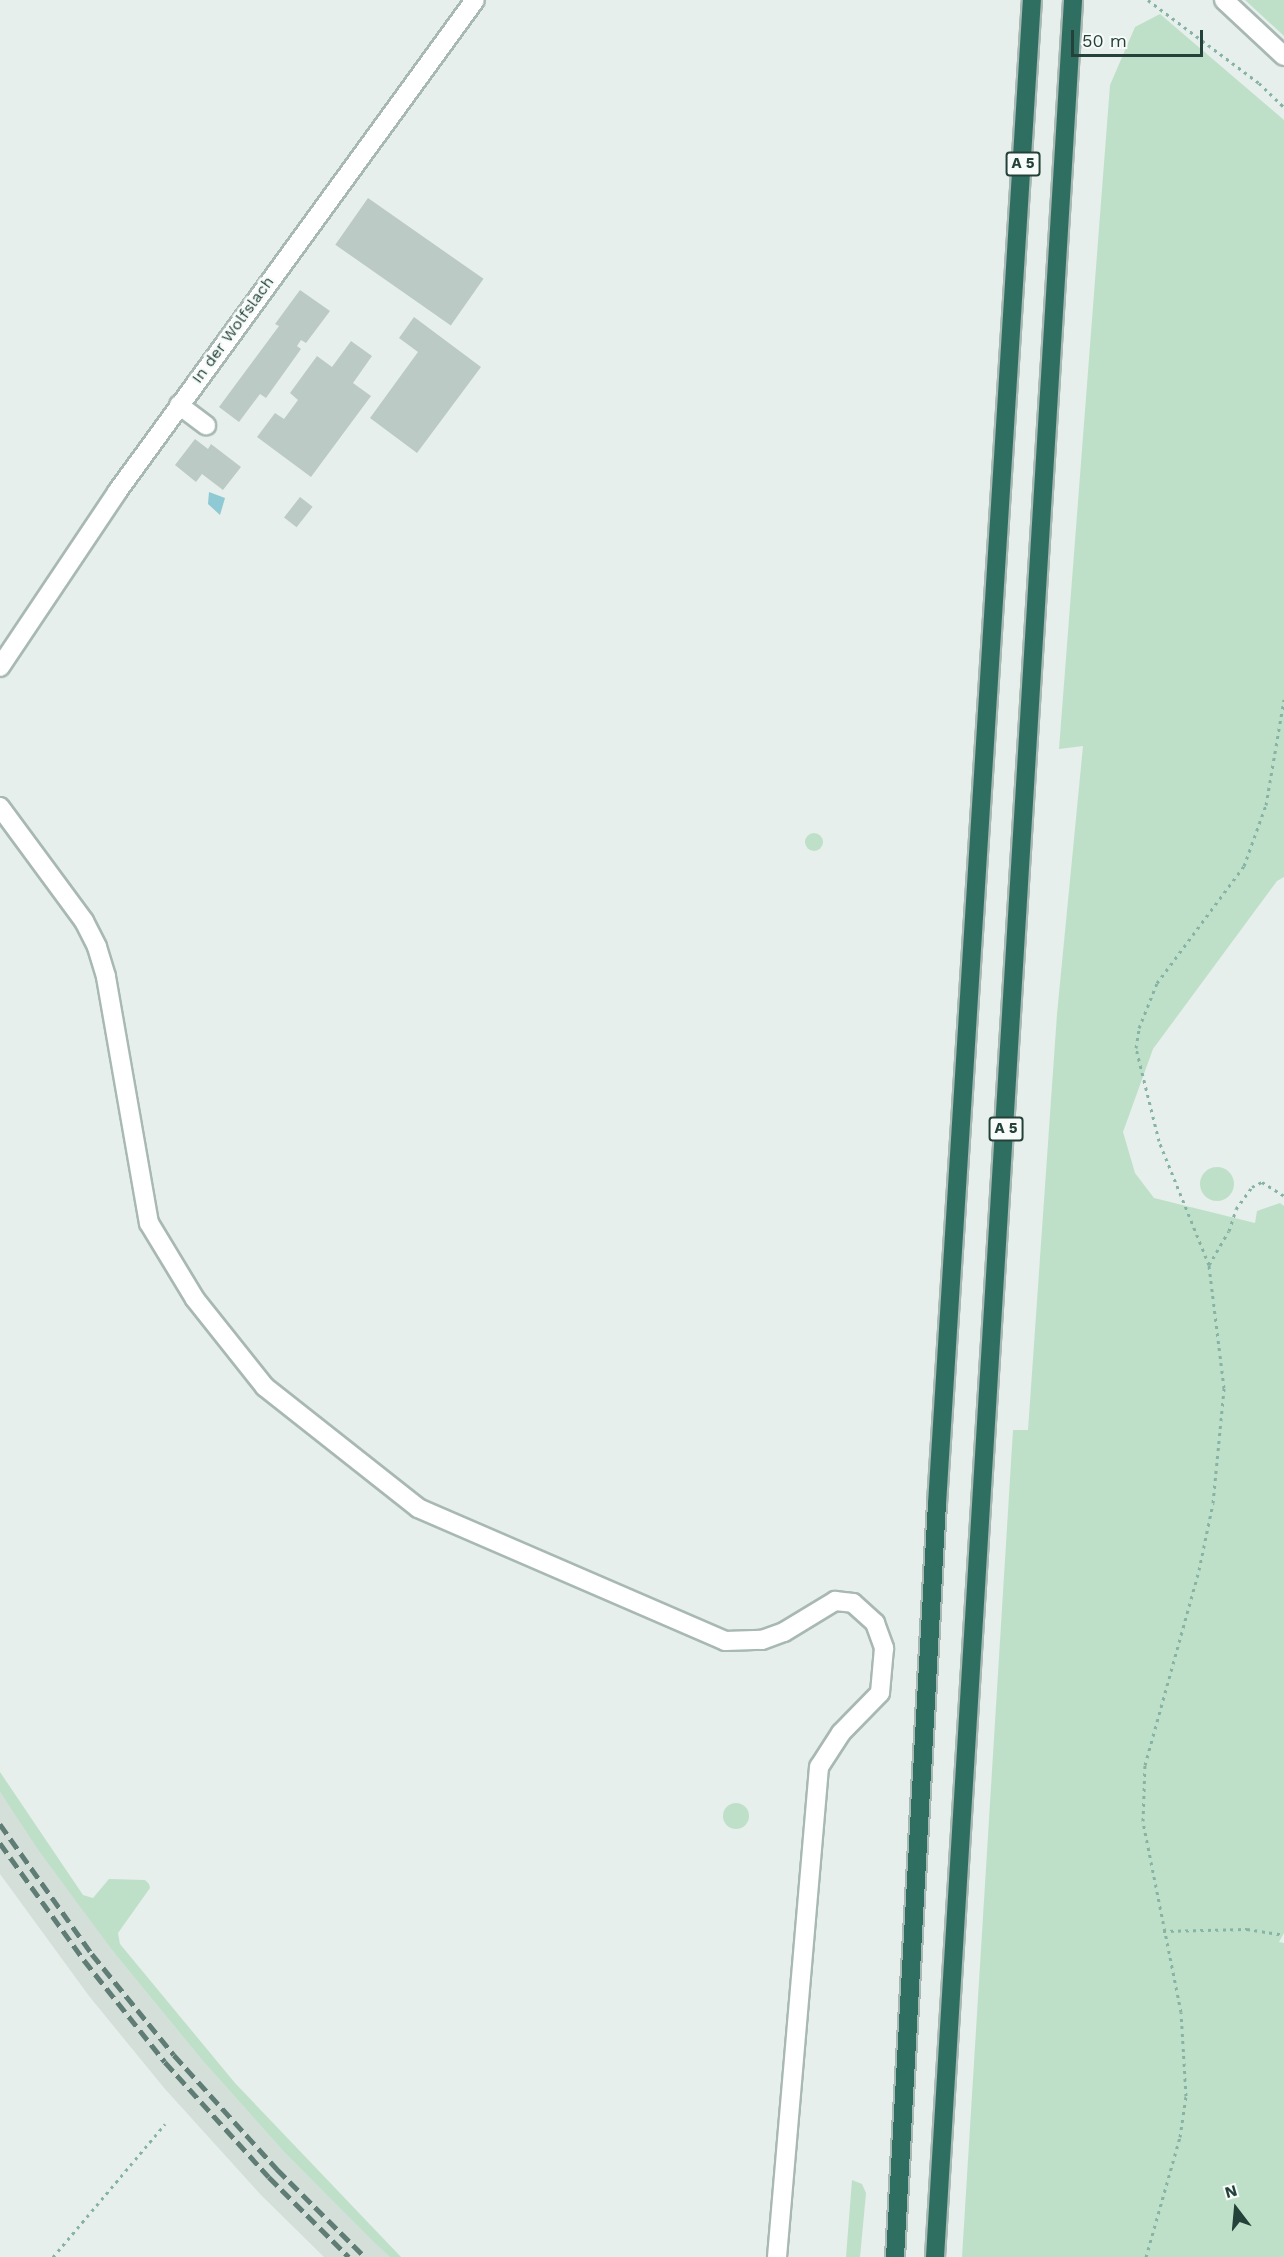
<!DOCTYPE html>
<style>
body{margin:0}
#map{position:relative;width:1284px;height:2257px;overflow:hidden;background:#e6efeb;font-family:"Work Sans",sans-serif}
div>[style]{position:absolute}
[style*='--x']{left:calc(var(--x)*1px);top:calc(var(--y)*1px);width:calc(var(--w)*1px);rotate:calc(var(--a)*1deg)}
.built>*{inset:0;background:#d4dfda}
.green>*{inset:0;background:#bfe0c8}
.round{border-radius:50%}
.water>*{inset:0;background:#8ec9d4}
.building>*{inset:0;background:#bbcac4;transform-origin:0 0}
.path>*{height:3px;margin-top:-1.5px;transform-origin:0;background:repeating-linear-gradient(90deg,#86b3a5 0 3px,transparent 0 7.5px)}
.roads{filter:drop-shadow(2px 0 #a8b8b2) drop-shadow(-2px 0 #a8b8b2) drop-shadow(0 2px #a8b8b2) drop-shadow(0 -2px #a8b8b2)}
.minor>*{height:18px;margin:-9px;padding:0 9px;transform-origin:9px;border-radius:9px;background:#fff}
.highway>*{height:18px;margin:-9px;padding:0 9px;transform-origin:9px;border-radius:9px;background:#2f6f62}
.rail>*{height:4.5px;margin-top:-2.25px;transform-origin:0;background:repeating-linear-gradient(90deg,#5f7d75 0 12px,transparent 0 18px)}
span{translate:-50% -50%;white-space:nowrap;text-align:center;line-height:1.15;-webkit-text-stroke:5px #f7fbf9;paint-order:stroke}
.shield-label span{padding:2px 4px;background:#f7fbf9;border:2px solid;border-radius:4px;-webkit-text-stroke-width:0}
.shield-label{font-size:15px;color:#24423a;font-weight:700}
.street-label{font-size:16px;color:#24423a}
.north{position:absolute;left:1206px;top:2179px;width:60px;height:60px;-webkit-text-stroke:4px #f7fbf9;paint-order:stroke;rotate:344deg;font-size:16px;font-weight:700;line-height:24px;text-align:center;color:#24423a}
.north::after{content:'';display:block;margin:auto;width:21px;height:27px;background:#24423a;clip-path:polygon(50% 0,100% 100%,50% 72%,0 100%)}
.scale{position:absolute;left:1071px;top:30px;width:132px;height:27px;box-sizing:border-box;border:3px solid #24423a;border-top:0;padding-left:8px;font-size:18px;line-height:21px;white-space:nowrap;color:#24423a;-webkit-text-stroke:4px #f7fbf9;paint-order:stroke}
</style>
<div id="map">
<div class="built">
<i style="clip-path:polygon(0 1792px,115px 1954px,202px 2060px,284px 2152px,390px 2257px,324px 2257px,261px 2195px,165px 2089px,89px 1996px,0 1874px)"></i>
</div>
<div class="green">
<i style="clip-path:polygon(1245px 0,1284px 0,1284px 36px)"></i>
<i style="clip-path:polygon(1160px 14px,1284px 120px,1284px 877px,1277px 881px,1153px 1049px,1123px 1132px,1135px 1173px,1154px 1198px,1255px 1223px,1257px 1211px,1280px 1203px,1284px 1206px,1284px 1933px,1279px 1942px,1284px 1943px,1284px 2257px,962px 2257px,1013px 1430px,1028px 1430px,1057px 1014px,1083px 746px,1059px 749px,1110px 85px,1135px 27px)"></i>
<i class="round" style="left:805px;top:833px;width:18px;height:18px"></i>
<i class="round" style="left:1200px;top:1167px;width:34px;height:34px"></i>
<i style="clip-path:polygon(0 1772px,83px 1895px,93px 1898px,109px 1879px,145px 1880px,149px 1884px,150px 1888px,118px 1933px,120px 1944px,235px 2083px,401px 2257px,390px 2257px,375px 2243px,284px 2152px,202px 2060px,115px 1954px,39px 1851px,0 1792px)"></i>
<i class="round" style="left:723px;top:1803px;width:26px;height:26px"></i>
<i style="clip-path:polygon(852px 2180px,862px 2184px,866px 2193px,860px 2257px,846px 2257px)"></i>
</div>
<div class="water">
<i style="clip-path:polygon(209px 492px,225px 498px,220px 515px,208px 504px)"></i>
</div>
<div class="building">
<i style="left:368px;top:198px;width:141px;height:57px;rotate:35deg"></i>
<i style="clip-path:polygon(300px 290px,330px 311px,306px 343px,301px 340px,297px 346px,301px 349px,266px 398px,260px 394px,239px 422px,219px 407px,279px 326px,275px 324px)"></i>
<i style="clip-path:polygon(414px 317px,481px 367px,417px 453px,370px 418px,418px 352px,399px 338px)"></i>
<i style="clip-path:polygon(351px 341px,372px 356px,353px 383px,371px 396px,311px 477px,257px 437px,275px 413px,284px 419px,298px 400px,290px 393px,317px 356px,332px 367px)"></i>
<i style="clip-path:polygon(195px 439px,208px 449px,211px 444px,241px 467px,223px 490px,202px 474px,196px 482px,175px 465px)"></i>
<i style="left:300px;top:497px;width:16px;height:26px;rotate:38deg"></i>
</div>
<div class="path">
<i style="--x:1148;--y:0;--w:139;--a:36.8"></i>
<i style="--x:1259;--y:83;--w:35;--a:44"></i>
<i style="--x:1209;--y:1265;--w:39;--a:-60"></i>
<i style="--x:1229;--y:1231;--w:23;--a:-72"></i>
<i style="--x:1236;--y:1209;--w:27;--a:-54"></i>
<i style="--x:1252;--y:1187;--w:11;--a:-27"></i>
<i style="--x:1262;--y:1182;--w:26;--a:32"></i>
<i style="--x:1163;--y:1931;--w:84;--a:-1.4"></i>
<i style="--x:1247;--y:1929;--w:37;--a:9"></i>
<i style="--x:53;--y:2257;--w:174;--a:-49.9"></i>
<i style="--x:1146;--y:2257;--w:125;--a:-74.2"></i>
<i style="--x:1180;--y:2137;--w:41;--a:-81.7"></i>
<i style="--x:1186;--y:2096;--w:84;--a:-93.4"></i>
<i style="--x:1181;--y:2012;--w:195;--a:-101.3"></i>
<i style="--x:1143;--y:1821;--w:56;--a:-88"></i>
<i style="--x:1145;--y:1765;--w:202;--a:-74.5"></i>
<i style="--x:1199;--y:1570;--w:68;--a:-78.2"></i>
<i style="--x:1213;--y:1503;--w:116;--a:-84.5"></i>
<i style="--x:1224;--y:1388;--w:124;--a:-97"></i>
<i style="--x:1209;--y:1265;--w:134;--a:-112"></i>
<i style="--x:1159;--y:1141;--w:96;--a:-103.9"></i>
<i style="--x:1136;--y:1048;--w:20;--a:-81"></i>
<i style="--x:1139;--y:1028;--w:48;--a:-68.2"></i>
<i style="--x:1157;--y:983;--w:146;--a:-53.4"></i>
<i style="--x:1244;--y:866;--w:65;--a:-70.2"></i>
<i style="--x:1266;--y:805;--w:107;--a:-80.3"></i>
</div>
<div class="roads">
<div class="minor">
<i style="--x:1224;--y:0;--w:82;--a:43"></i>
<i style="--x:179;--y:405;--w:34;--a:37"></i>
<i style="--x:0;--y:667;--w:211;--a:-56.2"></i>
<i style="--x:117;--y:492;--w:608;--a:-53.96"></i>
<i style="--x:0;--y:807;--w:142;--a:53.6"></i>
<i style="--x:84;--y:921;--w:29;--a:63"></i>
<i style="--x:97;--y:947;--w:31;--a:73"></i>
<i style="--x:106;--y:977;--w:250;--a:80.1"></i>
<i style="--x:149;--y:1223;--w:89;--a:58.8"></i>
<i style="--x:195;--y:1299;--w:112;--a:51.5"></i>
<i style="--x:265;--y:1387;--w:195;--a:38.3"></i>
<i style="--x:418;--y:1508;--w:335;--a:23.4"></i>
<i style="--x:725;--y:1641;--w:37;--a:-2"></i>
<i style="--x:762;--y:1640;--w:23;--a:-20"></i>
<i style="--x:784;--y:1632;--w:60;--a:-31.3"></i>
<i style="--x:835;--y:1601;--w:18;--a:6"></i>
<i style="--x:853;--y:1603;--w:30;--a:42"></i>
<i style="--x:875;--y:1623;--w:27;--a:70"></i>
<i style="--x:884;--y:1648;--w:45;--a:95.1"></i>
<i style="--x:880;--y:1693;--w:56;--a:134.3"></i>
<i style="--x:841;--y:1733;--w:40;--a:122.9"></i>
<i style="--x:819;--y:1767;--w:492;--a:94.9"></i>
</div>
<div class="highway">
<i style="--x:895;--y:2257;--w:754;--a:-86.81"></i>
<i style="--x:937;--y:1504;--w:1507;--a:-86.39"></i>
<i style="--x:935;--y:2257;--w:2261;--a:-86.5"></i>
</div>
</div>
<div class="rail">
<i style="--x:0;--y:1824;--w:159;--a:54.7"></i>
<i style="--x:92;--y:1954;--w:130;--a:50.9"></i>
<i style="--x:174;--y:2055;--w:154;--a:47.9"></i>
<i style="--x:277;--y:2169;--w:124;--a:45"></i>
<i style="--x:0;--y:1843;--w:144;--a:54.3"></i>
<i style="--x:84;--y:1960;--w:130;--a:51.5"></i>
<i style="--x:165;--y:2062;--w:155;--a:47.9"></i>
<i style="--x:269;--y:2177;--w:113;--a:45"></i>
</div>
<div class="shield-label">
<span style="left:1023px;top:164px">A 5</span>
<span style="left:1006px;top:1129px">A 5</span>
</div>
<div class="street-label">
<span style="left:233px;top:330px;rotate:-54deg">In der Wolfslach</span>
</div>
<div class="north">N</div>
<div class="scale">50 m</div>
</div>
